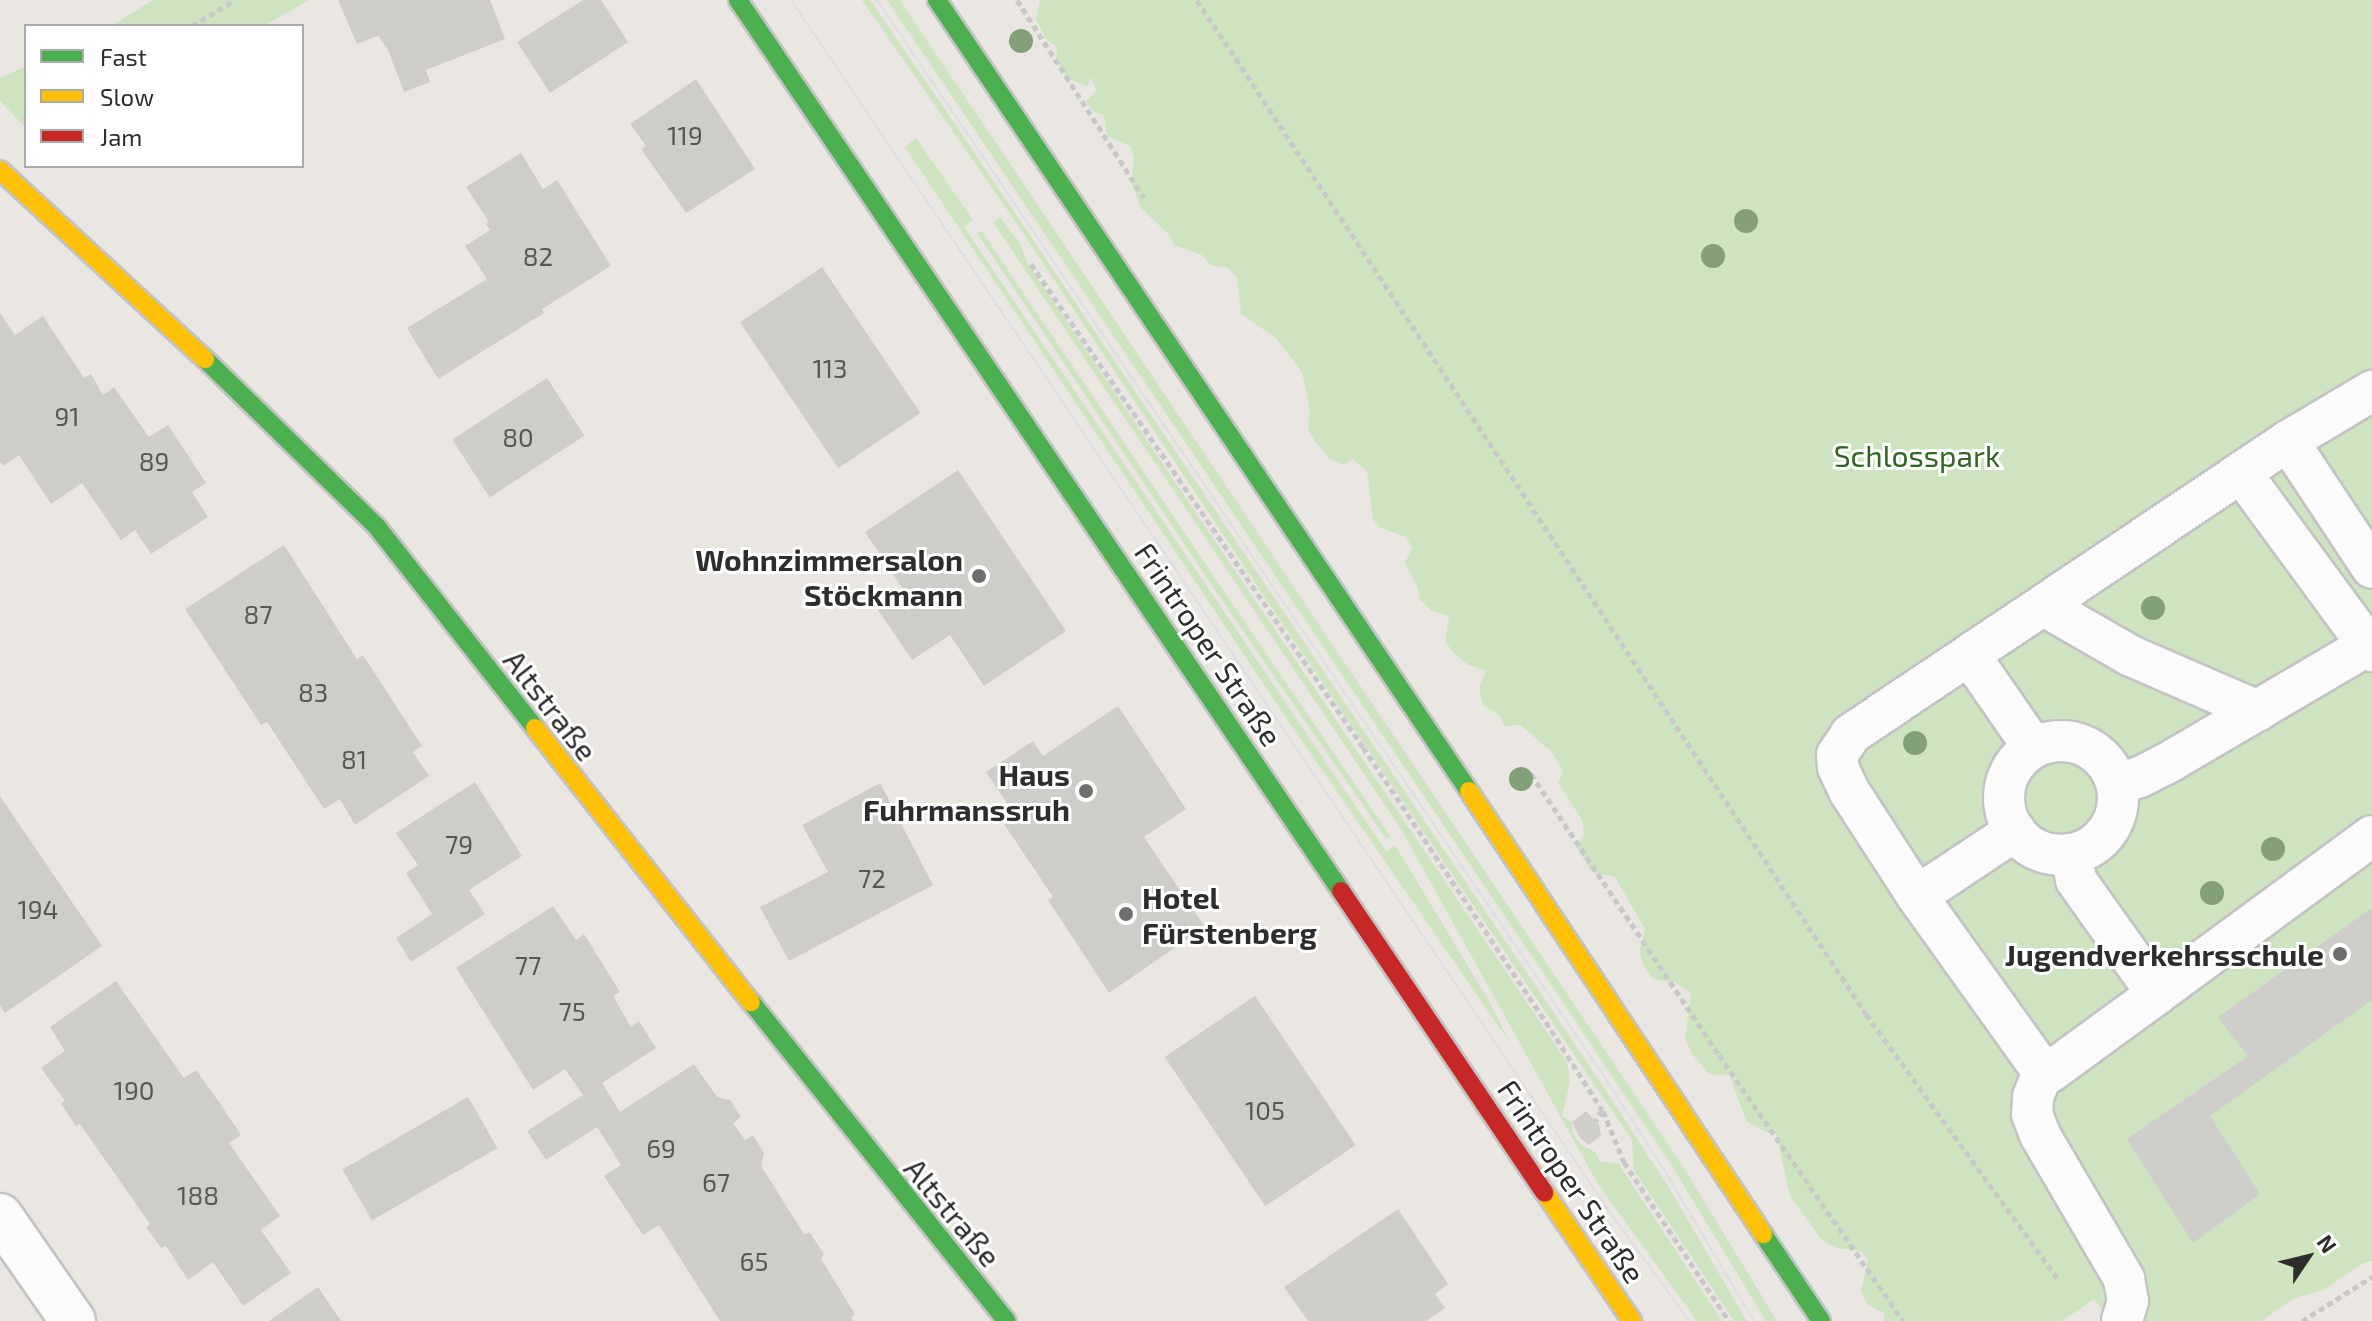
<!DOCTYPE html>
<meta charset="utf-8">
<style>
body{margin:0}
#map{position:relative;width:2372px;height:1321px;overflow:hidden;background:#eae7e3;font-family:"Exo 2",sans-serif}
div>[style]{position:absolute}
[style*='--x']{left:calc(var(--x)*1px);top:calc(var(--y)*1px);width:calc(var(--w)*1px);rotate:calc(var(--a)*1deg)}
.green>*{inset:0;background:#cee3bf}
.building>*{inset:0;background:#cfcdca;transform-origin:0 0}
.path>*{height:5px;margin-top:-2.5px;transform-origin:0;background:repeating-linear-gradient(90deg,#c8c8c8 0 6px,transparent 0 10px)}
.roads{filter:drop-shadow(2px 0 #c4c3c3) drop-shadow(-2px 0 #c4c3c3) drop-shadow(0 2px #c4c3c3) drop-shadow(0 -2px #c4c3c3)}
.lane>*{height:40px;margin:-20px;padding:0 20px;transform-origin:20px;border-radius:20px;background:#fcfbfb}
.lane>.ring{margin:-20px;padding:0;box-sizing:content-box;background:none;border:40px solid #fcfbfb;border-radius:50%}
.street>*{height:44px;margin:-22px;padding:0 22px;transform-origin:22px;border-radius:22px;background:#fcfbfb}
.fast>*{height:18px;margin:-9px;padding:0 9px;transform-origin:9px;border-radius:9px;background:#4caf50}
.slow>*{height:18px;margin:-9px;padding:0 9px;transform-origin:9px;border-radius:9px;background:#ffc107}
.jam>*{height:18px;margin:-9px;padding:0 9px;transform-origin:9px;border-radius:9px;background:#c62828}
.tram>*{height:2px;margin:-1px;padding:0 1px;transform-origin:1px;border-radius:1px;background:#dedee0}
.trees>*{width:24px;height:24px;margin:-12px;border-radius:50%;background:#84a078}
.dots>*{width:22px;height:22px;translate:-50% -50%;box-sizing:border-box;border:4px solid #fff;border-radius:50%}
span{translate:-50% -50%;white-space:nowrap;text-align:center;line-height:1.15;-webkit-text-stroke:6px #fff;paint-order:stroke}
.number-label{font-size:26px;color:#575756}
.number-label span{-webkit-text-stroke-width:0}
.park-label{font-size:30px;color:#316521}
.poi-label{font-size:30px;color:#2d2d2d;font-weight:700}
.right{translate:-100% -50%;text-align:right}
.left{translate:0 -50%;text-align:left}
.street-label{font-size:30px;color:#2d2d2d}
.legend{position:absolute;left:24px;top:24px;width:280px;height:144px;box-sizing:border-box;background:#fff;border:2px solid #ababab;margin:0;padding:10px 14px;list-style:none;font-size:24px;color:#2d2d2d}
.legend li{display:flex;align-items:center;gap:16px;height:40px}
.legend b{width:40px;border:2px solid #ababab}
.north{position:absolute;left:2268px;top:1217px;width:80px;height:80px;-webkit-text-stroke:6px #fff;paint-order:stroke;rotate:55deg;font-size:22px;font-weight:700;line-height:32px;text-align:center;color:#2d2d2d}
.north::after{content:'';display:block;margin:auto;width:28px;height:36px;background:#2d2d2d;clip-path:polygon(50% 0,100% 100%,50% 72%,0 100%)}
</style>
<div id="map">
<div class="green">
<i style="clip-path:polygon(153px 0,309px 0,264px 26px,111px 26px)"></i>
<i style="clip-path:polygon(862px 0,870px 0,951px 118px,1599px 1080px,1669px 1188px,1747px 1321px,1734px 1321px,1634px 1170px,1632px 1140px,1270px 605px,1017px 224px)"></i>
<i style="clip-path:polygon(887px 0,900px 0,1684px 1168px,1777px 1321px,1766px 1321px,1675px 1171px,1554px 989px)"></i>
<i style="clip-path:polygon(1040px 0,2372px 0,2372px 1261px,2363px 1263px,2324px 1290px,2294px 1298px,2262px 1321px,2110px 1321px,2094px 1299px,2062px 1321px,1884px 1321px,1885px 1314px,1867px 1304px,1861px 1291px,1868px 1260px,1861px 1251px,1836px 1248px,1821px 1239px,1790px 1196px,1776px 1133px,1766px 1132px,1746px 1121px,1729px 1074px,1710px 1075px,1692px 1054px,1685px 1039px,1691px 993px,1676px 983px,1653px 979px,1644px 966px,1639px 952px,1645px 929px,1615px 877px,1592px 872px,1577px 848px,1584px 833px,1582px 820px,1558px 783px,1563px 771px,1551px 751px,1520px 725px,1504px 726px,1500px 716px,1483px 705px,1479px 688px,1486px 670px,1468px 665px,1456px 655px,1445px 642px,1449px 616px,1432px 611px,1420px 600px,1417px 586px,1405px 563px,1412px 548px,1406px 537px,1379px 527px,1373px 519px,1367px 471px,1353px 459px,1344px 465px,1330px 459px,1314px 440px,1308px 428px,1310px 410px,1302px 372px,1276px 338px,1241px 314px,1237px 277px,1226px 267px,1211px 266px,1202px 255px,1174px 245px,1170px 236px,1141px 208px,1131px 182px,1134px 157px,1130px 146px,1107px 136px,1104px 115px,1094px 112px,1086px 101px,1097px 90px,1090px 77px,1088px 86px,1066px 78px,1056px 58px,1057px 47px,1045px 38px,1036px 19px)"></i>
<i style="clip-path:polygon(26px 66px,26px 128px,0 101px,0 78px)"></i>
<i style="clip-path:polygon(916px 138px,973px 220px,964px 227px,1386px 851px,1395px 845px,1488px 999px,1510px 1043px,1289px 722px,905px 147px)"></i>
<i style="clip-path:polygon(1000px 217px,1021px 245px,1026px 261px,1567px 1062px,1570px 1081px,1562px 1116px,1572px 1122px,1573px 1133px,1580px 1144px,1595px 1152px,1600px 1162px,1618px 1163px,1722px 1321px,1697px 1321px,1598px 1184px,1401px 829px,993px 222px)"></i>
<i style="clip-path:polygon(982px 231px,1217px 581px,1391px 837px,1386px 839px,1211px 584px,977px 233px)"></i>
</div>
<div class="building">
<i style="clip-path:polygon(338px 0,490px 0,505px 39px,426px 70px,430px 82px,404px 92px,388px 50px,378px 36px,357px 44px)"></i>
<i style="clip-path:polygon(583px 0,601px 0,628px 42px,550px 93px,517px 42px)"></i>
<i style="clip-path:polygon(696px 79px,755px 169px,686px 213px,641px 149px,646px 146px,630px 124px)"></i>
<i style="clip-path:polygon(521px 153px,543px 189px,557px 180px,611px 266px,542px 309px,544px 313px,438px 379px,407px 328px,487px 279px,465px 246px,490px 230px,486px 224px,489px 222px,466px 187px)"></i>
<i style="left:822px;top:267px;width:176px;height:99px;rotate:56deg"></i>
<i style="clip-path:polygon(0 313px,15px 335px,43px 316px,84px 378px,91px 374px,103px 395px,114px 387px,149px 437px,168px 425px,206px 483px,192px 492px,208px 517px,151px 554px,135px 530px,121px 540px,82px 483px,51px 504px,19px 455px,3px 466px,0 462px)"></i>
<i style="left:547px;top:378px;width:69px;height:113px;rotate:57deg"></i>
<i style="clip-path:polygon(958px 470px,1066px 631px,984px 686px,950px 635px,912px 660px,878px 610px,905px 592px,865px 532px)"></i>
<i style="clip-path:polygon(284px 545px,357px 659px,363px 655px,422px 746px,413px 752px,429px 776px,355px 825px,340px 799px,324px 809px,267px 722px,261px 725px,185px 609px)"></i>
<i style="clip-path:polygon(1118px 706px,1186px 809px,1144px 837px,1205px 927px,1109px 993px,1048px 900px,1053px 897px,1004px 824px,1017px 818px,986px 772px,1033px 741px,1043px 756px)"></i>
<i style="clip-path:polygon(475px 782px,522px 856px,469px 890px,485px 914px,411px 962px,396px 938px,432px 914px,406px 873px,418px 865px,396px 833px)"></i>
<i style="clip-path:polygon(880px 783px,933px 885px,789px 961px,760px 907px,828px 872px,802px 825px)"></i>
<i style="clip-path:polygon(0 796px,102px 946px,5px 1013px,0 1005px)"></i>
<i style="clip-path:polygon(553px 906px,576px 940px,584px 934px,620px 992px,613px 996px,631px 1027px,639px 1021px,656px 1048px,602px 1083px,620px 1112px,694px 1064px,717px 1097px,730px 1100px,741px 1117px,733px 1123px,745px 1140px,753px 1135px,764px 1153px,761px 1166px,804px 1234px,810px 1233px,824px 1254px,821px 1259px,855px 1314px,851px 1318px,853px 1321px,720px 1321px,659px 1225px,643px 1235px,604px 1176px,621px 1165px,597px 1127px,546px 1160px,527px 1131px,583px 1095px,565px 1069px,533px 1090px,456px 968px)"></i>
<i style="clip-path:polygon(2372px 908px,2372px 1000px,2210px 1116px,2260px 1194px,2193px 1243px,2127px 1139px,2248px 1056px,2218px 1017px)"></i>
<i style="clip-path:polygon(116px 981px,184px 1078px,196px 1070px,219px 1102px,241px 1135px,229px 1143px,280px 1216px,261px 1230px,291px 1273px,243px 1306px,213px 1262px,188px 1280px,166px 1246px,161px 1248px,146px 1227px,150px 1224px,80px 1124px,76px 1126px,61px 1104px,65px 1101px,41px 1068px,65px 1051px,50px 1027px)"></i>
<i style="left:1255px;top:996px;width:180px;height:109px;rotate:56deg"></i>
<i style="left:468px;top:1097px;width:59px;height:145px;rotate:60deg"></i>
<i style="clip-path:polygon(1586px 1111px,1599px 1125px,1601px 1135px,1589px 1145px,1580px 1138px,1572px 1122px)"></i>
<i style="clip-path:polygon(1398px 1209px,1448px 1284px,1435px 1294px,1445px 1308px,1426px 1321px,1308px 1321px,1284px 1287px)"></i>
<i style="clip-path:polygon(318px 1287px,341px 1321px,269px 1321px)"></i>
</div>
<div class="path">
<i style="--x:1017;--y:0;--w:235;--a:57.3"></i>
<i style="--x:1197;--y:0;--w:1215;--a:56.58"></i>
<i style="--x:1866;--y:1014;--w:329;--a:54.1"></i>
<i style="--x:192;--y:26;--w:50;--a:-31.2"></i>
<i style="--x:1031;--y:264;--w:586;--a:55.5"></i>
<i style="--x:1363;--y:747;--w:340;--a:56.4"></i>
<i style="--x:1551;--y:1030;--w:95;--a:57.5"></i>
<i style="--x:1602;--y:1110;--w:13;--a:119"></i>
<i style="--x:1531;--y:774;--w:338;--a:56.2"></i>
<i style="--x:1719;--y:1055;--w:323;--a:55.3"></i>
<i style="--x:1603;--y:1111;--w:55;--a:67.6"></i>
<i style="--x:1624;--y:1162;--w:191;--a:56.6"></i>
<i style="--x:2302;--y:1321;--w:83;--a:-32.2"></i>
</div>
<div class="roads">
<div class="lane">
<i style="--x:2288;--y:441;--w:152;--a:56.5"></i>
<i style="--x:2242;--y:474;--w:220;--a:53.7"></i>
<i style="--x:2044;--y:606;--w:100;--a:29.9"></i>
<i style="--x:2131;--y:656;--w:138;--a:23.4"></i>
<i style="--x:1970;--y:656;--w:111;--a:55.3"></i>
<i class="ring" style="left:2004px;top:741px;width:74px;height:74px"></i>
<i style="--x:2115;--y:779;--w:12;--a:9"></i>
<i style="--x:2127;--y:781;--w:14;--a:-17"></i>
<i style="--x:2140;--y:777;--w:35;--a:-27"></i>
<i style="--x:2171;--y:761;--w:233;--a:-30.4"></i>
<i style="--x:2071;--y:854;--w:26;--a:79"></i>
<i style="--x:2076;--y:880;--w:140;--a:54.6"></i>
<i style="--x:2157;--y:994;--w:267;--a:-36.3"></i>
<i style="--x:1917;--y:896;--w:118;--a:-33.6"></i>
<i style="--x:2157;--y:994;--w:132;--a:143.9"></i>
<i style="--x:2050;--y:1072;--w:7;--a:180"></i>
<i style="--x:2043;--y:1072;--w:216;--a:-125.6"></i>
<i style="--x:1917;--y:896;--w:125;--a:-122.9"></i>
<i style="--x:1849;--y:791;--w:26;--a:-115"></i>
<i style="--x:1838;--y:767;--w:12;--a:-95"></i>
<i style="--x:1837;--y:755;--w:25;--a:-56"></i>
<i style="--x:1851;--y:734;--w:526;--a:-33.84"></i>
<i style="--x:2288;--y:441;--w:98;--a:-30.8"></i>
<i style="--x:2043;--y:1072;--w:27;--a:112"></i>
<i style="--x:2033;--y:1097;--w:17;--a:93"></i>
<i style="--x:2032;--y:1114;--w:22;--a:69"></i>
<i style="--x:2040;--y:1135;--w:167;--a:59.7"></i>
<i style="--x:2124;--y:1279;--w:22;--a:80"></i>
<i style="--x:2128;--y:1301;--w:21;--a:107"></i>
</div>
<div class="street">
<i style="--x:0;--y:1216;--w:128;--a:55.2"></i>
</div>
<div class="fast">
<i style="--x:738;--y:0;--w:1076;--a:55.91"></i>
<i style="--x:937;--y:0;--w:953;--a:56.08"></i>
<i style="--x:205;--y:359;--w:240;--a:44.3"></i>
<i style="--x:377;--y:527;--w:256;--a:51.8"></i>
<i style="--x:751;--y:1002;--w:409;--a:51.3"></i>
<i style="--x:1763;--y:1234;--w:105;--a:56.3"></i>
</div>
<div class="slow">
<i style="--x:0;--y:170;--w:279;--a:42.7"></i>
<i style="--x:535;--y:728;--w:349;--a:51.8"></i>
<i style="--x:1469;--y:791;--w:532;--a:56.43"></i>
<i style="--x:1545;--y:1193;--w:155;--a:55.8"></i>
</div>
<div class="jam">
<i style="--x:1341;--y:891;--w:364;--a:56"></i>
</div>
</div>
<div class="tram">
<i style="--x:791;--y:0;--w:1456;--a:55.97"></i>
<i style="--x:1606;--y:1207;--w:141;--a:53.9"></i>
<i style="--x:877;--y:0;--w:1301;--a:55.97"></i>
<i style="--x:1605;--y:1078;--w:107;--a:57.2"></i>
<i style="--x:1663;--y:1168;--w:178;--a:59.3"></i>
</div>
<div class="trees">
<i style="left:1021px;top:41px"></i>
<i style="left:1746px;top:221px"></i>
<i style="left:1713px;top:256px"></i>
<i style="left:2153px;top:608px"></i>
<i style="left:1915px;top:743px"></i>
<i style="left:1521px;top:779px"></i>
<i style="left:2273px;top:849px"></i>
<i style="left:2212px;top:893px"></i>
</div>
<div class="dots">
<i style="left:979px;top:576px;background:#6f6e6d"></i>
<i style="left:1086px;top:791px;background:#6f6e6d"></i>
<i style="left:1126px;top:914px;background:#6f6e6d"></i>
<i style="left:2340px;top:954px;background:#6f6e6d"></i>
</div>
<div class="number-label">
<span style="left:685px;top:135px">119</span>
<span style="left:538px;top:256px">82</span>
<span style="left:830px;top:368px">113</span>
<span style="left:67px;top:416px">91</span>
<span style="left:518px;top:437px">80</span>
<span style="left:154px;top:461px">89</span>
<span style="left:258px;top:614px">87</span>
<span style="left:313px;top:692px">83</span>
<span style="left:354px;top:759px">81</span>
<span style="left:459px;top:844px">79</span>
<span style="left:872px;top:878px">72</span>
<span style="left:38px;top:909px">194</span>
<span style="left:528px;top:965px">77</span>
<span style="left:572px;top:1011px">75</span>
<span style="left:134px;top:1090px">190</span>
<span style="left:1265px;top:1110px">105</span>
<span style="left:661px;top:1148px">69</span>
<span style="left:716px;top:1182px">67</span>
<span style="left:198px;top:1195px">188</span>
<span style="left:754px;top:1261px">65</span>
</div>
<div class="park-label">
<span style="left:1917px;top:455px">Schlosspark</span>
</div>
<div class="poi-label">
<span class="right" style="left:963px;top:576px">Wohnzimmersalon<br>Stöckmann</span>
<span class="right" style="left:1070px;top:791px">Haus<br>Fuhrmanssruh</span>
<span class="left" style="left:1142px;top:914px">Hotel<br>Fürstenberg</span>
<span class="right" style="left:2324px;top:954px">Jugendverkehrsschule</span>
</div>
<div class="street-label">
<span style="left:1209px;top:644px;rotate:56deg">Frintroper Straße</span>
<span style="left:551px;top:705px;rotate:52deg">Altstraße</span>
<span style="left:1572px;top:1181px;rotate:56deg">Frintroper Straße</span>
<span style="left:953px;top:1212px;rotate:50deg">Altstraße</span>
</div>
<ul class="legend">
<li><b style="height:10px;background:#4caf50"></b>Fast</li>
<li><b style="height:10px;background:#ffc107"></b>Slow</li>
<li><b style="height:10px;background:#c62828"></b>Jam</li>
</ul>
<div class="north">N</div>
</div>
